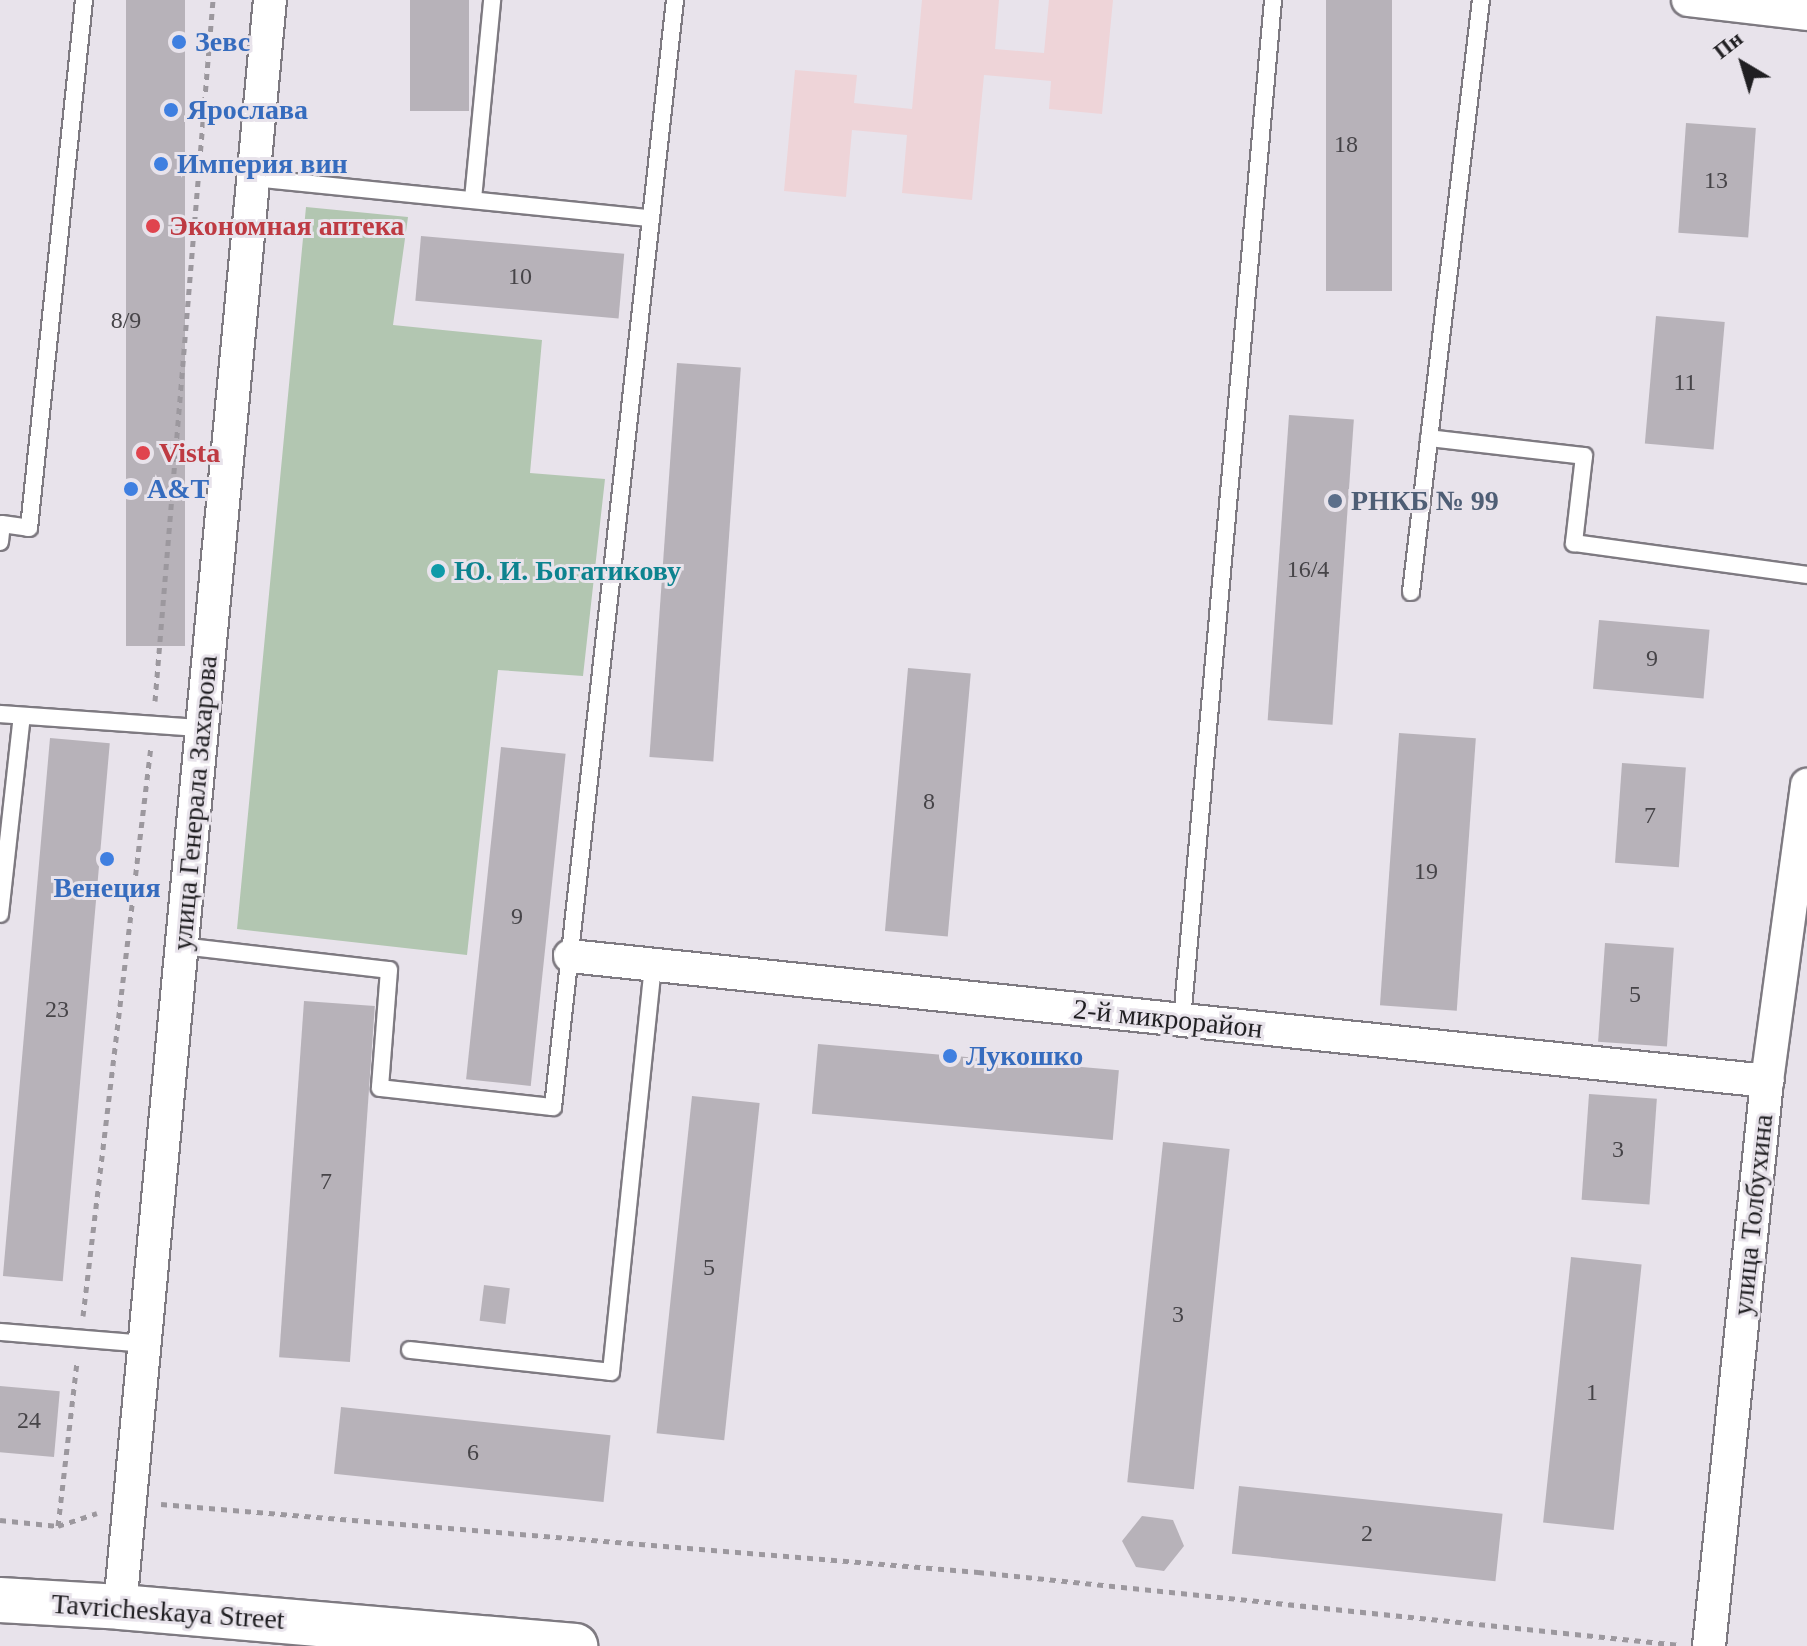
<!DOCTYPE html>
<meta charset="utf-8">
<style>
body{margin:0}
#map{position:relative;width:1807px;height:1646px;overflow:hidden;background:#e8e3eb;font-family:Georgia,serif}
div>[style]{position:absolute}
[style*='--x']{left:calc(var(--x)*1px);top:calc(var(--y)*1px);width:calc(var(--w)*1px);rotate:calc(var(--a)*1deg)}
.education>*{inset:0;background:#eed4d8}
.green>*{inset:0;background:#b2c6b1}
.building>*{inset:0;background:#b7b2b9;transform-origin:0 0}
.path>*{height:5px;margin-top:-2.5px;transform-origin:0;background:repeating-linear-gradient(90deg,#9c989e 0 6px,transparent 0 12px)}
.roads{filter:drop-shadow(2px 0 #7e7a81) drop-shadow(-2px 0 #7e7a81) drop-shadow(0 2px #7e7a81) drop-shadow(0 -2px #7e7a81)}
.lane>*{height:16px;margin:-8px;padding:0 8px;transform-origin:8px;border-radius:8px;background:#fff}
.street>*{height:32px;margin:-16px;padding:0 16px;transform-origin:16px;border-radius:16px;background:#fff}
.highway>*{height:44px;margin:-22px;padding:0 22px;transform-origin:22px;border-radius:22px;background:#fff}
.dots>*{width:22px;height:22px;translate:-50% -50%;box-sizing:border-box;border:4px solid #e8e3eb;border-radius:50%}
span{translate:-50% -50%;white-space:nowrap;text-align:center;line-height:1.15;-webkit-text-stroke:6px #e8e3eb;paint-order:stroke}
.number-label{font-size:24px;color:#464448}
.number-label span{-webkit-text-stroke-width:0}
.shop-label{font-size:28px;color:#366cbe;font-weight:700}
.left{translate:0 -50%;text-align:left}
.health-label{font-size:28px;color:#be3a42;font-weight:700}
.service-label{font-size:28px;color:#4e5e75;font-weight:700}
.culture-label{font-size:28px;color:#0d838f;font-weight:700}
.street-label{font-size:28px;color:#201f22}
.north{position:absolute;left:1703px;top:24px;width:80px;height:80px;-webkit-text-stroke:6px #e8e3eb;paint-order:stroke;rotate:322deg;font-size:22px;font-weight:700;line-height:32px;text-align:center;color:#201f22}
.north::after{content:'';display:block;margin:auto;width:28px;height:36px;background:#201f22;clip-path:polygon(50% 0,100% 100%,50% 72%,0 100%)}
</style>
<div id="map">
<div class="education">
<i style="clip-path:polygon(922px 0,999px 0,995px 49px,1044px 53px,1049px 0,1113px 0,1102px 114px,1049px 109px,1051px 81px,984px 75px,972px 200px,902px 193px,907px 135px,852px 130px,846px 197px,784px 191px,795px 70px,857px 75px,854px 103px,912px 109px)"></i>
</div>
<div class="green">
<i style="clip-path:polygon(306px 207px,408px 217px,393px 325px,542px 340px,530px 473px,605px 479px,583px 676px,498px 670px,467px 955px,237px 929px)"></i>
</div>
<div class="building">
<i style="left:126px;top:0;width:59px;height:646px"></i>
<i style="left:410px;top:0;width:59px;height:111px"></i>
<i style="left:1326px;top:0;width:66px;height:291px"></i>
<i style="left:1686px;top:123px;width:70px;height:110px;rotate:4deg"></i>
<i style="left:421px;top:236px;width:204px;height:65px;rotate:5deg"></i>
<i style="left:1656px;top:316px;width:69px;height:128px;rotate:5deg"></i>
<i style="left:677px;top:363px;width:64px;height:395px;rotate:4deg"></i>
<i style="left:1289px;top:415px;width:65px;height:306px;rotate:4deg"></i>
<i style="left:1599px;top:620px;width:111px;height:69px;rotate:5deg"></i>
<i style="left:908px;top:668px;width:63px;height:264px;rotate:5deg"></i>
<i style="left:1399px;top:733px;width:77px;height:273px;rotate:4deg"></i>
<i style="left:50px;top:738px;width:60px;height:540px;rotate:5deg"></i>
<i style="left:501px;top:747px;width:65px;height:334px;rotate:6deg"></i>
<i style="left:1622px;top:763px;width:64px;height:100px;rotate:4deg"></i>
<i style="left:1605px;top:943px;width:69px;height:99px;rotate:4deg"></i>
<i style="left:304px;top:1001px;width:71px;height:357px;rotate:4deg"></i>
<i style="left:818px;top:1044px;width:302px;height:70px;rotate:5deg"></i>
<i style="left:1589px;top:1094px;width:68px;height:106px;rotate:4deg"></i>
<i style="left:692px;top:1096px;width:68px;height:339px;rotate:6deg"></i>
<i style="left:1163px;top:1142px;width:67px;height:342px;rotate:6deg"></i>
<i style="left:1571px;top:1257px;width:71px;height:267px;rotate:6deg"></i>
<i style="left:484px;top:1285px;width:26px;height:36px;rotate:7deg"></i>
<i style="left:0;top:1386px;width:60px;height:66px;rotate:5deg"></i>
<i style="left:341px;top:1407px;width:271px;height:67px;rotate:6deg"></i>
<i style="left:1239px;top:1486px;width:265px;height:68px;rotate:6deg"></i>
<i style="clip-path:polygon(1142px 1516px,1173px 1520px,1184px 1546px,1164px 1571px,1136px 1567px,1122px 1541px)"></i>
</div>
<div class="path">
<i style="--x:155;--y:701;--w:703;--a:-85.27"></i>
<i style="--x:83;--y:1316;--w:574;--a:-83.2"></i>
<i style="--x:161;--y:1504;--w:820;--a:4.76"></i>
<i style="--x:978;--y:1572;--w:706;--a:5.94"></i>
<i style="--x:0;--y:1520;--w:58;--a:5.9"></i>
<i style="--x:58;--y:1526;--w:41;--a:-18.4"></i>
<i style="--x:58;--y:1526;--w:165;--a:-83.4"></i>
</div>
<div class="roads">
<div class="lane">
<i style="--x:254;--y:178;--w:399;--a:5.8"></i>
<i style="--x:473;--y:199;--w:200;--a:-84.5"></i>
<i style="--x:1429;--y:438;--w:156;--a:6.6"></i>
<i style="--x:1584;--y:456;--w:88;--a:96.6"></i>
<i style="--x:1574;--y:543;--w:235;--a:7.8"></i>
<i style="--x:0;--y:542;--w:18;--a:-84"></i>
<i style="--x:2;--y:524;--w:27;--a:8"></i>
<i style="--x:29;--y:528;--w:531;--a:-84.05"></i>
<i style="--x:1411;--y:592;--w:596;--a:-83.26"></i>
<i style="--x:0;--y:714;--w:202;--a:4"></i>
<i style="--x:0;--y:914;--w:199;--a:-83.7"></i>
<i style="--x:182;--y:946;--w:208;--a:6.6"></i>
<i style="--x:389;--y:970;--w:118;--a:94.4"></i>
<i style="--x:380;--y:1088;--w:174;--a:6.3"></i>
<i style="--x:553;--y:1107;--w:1114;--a:-83.71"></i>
<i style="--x:1182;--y:1020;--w:1024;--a:-84.9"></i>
<i style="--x:0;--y:1332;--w:145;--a:4.7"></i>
<i style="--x:410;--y:1350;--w:202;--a:6.2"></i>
<i style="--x:611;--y:1372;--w:409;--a:-84.1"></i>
</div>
<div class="street">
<i style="--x:1688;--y:0;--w:120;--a:6.7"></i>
<i style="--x:570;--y:956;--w:1204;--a:5.96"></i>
<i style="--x:120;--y:1607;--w:1614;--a:-84.67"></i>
<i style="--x:1709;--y:1646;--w:568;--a:-84.14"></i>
<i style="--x:1767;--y:1081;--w:299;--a:-82.3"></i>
</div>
<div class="highway">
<i style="--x:0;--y:1600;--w:120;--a:3.3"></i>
<i style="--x:120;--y:1607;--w:457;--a:4.9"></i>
</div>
</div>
<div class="dots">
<i style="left:179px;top:42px;background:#3f7fe0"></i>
<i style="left:171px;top:110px;background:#3f7fe0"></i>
<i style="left:161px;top:164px;background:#3f7fe0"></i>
<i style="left:153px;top:226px;background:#e0444e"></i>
<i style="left:143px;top:453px;background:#e0444e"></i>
<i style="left:131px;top:489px;background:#3f7fe0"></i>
<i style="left:1335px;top:501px;background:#5c6f8a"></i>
<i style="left:438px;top:571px;background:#0f9aa8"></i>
<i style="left:107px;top:859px;background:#3f7fe0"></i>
<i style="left:950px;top:1056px;background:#3f7fe0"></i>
</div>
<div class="number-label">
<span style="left:1346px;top:145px">18</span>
<span style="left:1716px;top:181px">13</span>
<span style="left:520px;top:277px">10</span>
<span style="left:126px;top:321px">8/9</span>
<span style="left:1685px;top:383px">11</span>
<span style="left:1308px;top:570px">16/4</span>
<span style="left:1652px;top:659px">9</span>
<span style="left:929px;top:802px">8</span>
<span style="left:1650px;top:816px">7</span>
<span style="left:1426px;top:872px">19</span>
<span style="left:517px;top:917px">9</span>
<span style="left:1635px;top:995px">5</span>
<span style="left:57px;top:1010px">23</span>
<span style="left:1618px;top:1150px">3</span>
<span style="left:326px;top:1182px">7</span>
<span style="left:709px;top:1268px">5</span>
<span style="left:1178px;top:1315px">3</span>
<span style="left:1592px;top:1393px">1</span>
<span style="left:29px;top:1421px">24</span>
<span style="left:473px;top:1453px">6</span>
<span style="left:1367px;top:1534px">2</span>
</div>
<div class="shop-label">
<span class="left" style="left:195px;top:42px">Зевс</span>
<span class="left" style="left:187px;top:110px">Ярослава</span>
<span class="left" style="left:177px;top:164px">Империя вин</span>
<span class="left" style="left:147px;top:489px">A&amp;T</span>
<span style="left:107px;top:888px">Венеция</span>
<span class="left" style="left:966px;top:1056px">Лукошко</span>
</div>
<div class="health-label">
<span class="left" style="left:169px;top:226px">Экономная аптека</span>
<span class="left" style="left:159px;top:453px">Vista</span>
</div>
<div class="service-label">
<span class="left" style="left:1351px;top:501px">РНКБ № 99</span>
</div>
<div class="culture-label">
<span class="left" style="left:454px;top:571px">Ю. И. Богатикову</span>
</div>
<div class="street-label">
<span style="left:195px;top:803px;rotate:-85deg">улица Генерала Захарова</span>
<span style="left:1168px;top:1019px;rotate:6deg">2-й микрорайон</span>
<span style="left:1753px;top:1215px;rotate:-84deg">улица Толбухина</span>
<span style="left:168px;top:1612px;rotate:4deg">Tavricheskaya Street</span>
</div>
<div class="north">Пн</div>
</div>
